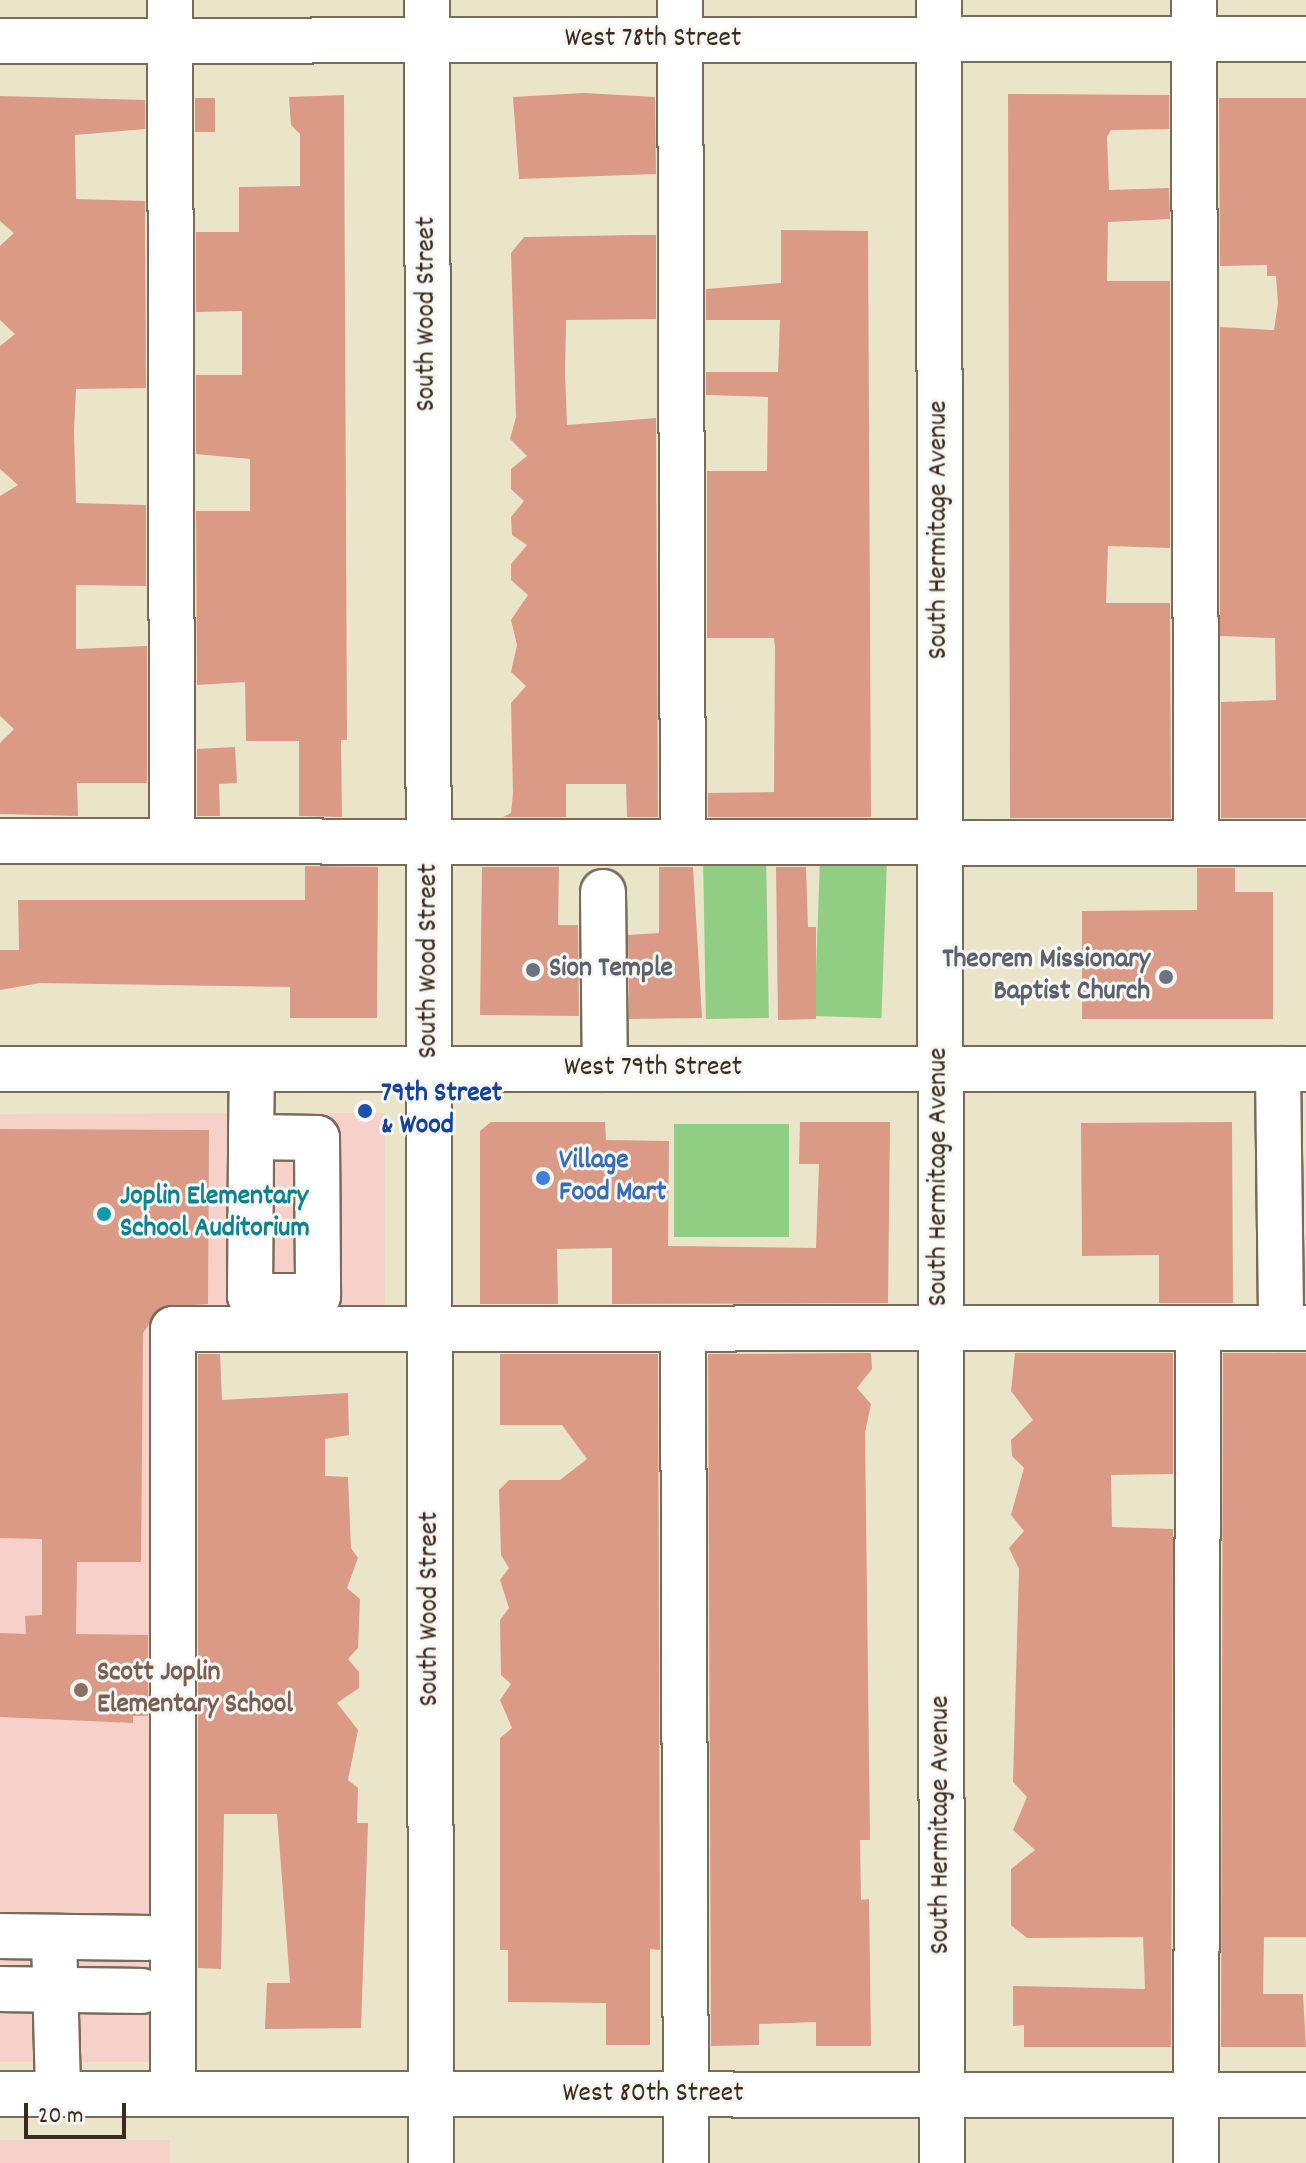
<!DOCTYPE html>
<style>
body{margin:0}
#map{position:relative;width:1306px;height:2163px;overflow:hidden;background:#eae5c9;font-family:Dekko,sans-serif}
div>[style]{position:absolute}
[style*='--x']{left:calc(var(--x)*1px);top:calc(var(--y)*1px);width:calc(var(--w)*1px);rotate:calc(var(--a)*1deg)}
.built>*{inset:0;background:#f7d0c9;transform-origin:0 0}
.green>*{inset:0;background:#91ce84;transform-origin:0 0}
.building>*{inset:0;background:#da9a85;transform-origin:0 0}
.roads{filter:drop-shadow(2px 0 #786b5a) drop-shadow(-2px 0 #786b5a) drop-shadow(0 2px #786b5a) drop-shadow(0 -2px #786b5a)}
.minor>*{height:44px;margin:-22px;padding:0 22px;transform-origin:22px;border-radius:22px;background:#fff}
.major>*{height:44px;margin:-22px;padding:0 22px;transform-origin:22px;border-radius:22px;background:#fff}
.dots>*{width:22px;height:22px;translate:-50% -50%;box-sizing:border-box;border:4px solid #f6f6f2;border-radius:50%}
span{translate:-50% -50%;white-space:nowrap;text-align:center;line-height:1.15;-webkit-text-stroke:6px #f6f6f2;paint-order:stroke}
.street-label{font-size:28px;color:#3b2a1e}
.worship-label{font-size:28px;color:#5b616d;font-weight:700}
.right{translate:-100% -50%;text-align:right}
.left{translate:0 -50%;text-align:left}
.transit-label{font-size:28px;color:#164399;font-weight:700}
.shop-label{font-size:28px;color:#366cbe;font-weight:700}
.culture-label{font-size:28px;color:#0d838f;font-weight:700}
.education-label{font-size:28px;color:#785e54;font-weight:700}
.scale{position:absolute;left:24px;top:2103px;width:102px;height:36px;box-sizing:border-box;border:4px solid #3b2a1e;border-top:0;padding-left:10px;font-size:24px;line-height:28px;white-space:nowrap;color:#3b2a1e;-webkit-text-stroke:6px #f6f6f2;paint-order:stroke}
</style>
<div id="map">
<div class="built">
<i style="clip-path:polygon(385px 1113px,385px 1318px,161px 1318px,162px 2062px,0 2062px,0 1114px)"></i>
<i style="left:0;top:2140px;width:170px;height:23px"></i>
</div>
<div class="green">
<i style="left:766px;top:853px;width:165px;height:63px;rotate:89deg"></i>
<i style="left:820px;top:858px;width:67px;height:158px;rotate:2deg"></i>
<i style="left:674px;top:1124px;width:115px;height:113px"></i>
</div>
<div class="building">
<i style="clip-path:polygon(584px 93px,655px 97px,656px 174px,519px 179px,513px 97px)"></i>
<i style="clip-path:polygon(1008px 94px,1169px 95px,1169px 129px,1111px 130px,1107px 137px,1109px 190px,1169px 188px,1170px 219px,1108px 222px,1107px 281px,1170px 281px,1170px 548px,1108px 546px,1106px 603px,1170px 603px,1171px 818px,1010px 818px)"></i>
<i style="clip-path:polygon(344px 95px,347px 740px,341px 740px,342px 817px,299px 816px,299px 741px,246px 741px,245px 682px,197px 685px,196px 511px,250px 511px,250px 459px,196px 454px,196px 375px,242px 375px,242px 311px,196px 312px,196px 232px,239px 232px,239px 187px,300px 186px,300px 134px,291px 125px,289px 97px)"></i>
<i style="clip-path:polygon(0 96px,145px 100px,145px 129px,75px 135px,76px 199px,145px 201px,146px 388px,76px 389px,74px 432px,76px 503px,146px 505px,146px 586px,76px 585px,76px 649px,147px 646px,147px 783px,77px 783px,78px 816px,0 814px,0 743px,14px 729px,0 716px,0 496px,18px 485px,0 469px,0 346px,15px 334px,0 320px,0 246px,14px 233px,0 221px)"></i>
<i style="left:195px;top:98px;width:20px;height:34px"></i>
<i style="clip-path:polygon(1219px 98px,1306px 98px,1306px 818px,1221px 818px,1221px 702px,1276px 700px,1275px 638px,1220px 636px,1220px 327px,1274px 330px,1278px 303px,1276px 276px,1267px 276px,1267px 265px,1220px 266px)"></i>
<i style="clip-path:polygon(781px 230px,868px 231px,871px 817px,708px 817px,708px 793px,774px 792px,775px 648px,774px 638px,707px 638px,707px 471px,767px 471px,768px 397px,706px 395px,706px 372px,778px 372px,780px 320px,706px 320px,706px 289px,781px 283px)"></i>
<i style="clip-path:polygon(637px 235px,656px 235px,656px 319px,566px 320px,565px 373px,567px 425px,656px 418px,658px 817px,627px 817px,626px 784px,566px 784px,566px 817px,503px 817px,511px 813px,513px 793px,511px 703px,526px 686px,511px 672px,517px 645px,511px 620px,528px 595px,511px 580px,511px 564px,527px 545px,512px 535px,511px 517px,524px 501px,511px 489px,511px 469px,527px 456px,510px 439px,516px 417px,511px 253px,524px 237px)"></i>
<i style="clip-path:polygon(235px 747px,237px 783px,219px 784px,220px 816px,197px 816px,197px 749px)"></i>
<i style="clip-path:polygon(305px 866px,378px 867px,377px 1018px,290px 1018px,290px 987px,40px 983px,0 990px,0 950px,19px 950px,18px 900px,305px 900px)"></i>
<i style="clip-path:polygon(482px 867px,559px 867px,558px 925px,578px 925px,579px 1016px,480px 1015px)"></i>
<i style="clip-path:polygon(659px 867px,693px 867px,702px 1018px,629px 1019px,628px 935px,659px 933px)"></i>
<i style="clip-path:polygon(776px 867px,806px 867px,808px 927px,816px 927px,816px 1019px,778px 1020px)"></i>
<i style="clip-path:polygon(1197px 868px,1235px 868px,1235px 892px,1273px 892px,1273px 1019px,1082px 1019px,1082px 911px,1197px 910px)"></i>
<i style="clip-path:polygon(491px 1122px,605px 1122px,606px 1140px,669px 1141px,668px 1246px,816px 1248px,819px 1164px,799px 1164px,800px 1122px,890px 1122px,888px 1303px,612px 1304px,612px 1248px,557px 1249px,558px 1304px,480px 1304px,480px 1131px)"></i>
<i style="clip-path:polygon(1232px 1122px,1233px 1303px,1159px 1303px,1159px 1255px,1082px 1256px,1081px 1123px)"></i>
<i style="clip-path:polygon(0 1129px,209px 1130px,208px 1304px,161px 1307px,143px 1333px,141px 1562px,77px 1562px,76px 1634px,148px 1635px,148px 1716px,133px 1716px,133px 1723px,0 1717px,0 1633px,26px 1634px,25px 1616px,42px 1615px,42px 1539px,0 1538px)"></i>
<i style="clip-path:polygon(871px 1353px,872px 1369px,857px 1388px,871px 1404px,865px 1433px,870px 1840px,860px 1840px,861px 1900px,869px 1899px,871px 2046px,816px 2046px,816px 2022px,759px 2024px,759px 2045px,711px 2046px,708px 1354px)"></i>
<i style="clip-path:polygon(1015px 1353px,1173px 1353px,1173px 1474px,1111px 1475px,1112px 1527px,1173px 1529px,1171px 2047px,1024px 2047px,1024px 2025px,1013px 2026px,1013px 1986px,1145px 1989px,1143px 1937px,1027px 1938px,1011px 1925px,1011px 1869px,1035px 1850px,1013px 1830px,1027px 1797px,1013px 1782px,1019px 1569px,1009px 1548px,1024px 1531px,1011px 1515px,1024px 1468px,1012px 1456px,1011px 1440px,1033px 1420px,1011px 1391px)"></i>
<i style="clip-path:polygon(1223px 1353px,1306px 1353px,1306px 1937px,1264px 1937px,1263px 1994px,1303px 1994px,1306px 2047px,1221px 2047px)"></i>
<i style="clip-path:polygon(198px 1354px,220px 1354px,222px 1400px,348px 1393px,349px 1435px,325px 1439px,325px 1476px,348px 1477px,351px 1548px,358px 1558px,347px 1588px,360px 1599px,358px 1648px,348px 1659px,359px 1672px,359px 1688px,337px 1703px,358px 1730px,348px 1780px,358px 1788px,357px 1823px,368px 1823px,361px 2028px,265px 2029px,267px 1983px,290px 1983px,277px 1814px,224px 1814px,221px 1969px,198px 1968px)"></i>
<i style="clip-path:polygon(500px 1354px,658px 1354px,660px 1950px,650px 1949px,650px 2045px,606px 2045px,606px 2003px,508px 2002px,508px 1950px,500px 1950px,500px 1738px,512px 1728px,500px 1700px,511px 1684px,501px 1675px,500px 1620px,509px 1608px,500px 1580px,509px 1568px,501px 1555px,499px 1490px,509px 1480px,560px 1480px,587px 1459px,562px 1425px,500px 1425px)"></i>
</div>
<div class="roads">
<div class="minor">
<i style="--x:170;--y:0;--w:841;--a:89.86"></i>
<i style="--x:427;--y:0;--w:2163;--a:89.89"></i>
<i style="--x:680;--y:0;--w:842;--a:89.8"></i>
<i style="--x:939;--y:0;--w:2163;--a:89.92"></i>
<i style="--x:1194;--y:0;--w:843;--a:89.86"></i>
<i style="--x:0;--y:41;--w:1306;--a:-0.09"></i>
<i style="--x:0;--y:841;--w:1306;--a:0.09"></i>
<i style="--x:603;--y:892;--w:177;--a:89.4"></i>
<i style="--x:1278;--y:1069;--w:259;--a:89.3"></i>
<i style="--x:251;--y:1137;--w:66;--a:0.9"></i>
<i style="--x:317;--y:1138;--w:158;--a:89.6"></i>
<i style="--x:318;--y:1296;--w:68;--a:180"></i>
<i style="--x:250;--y:1296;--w:159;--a:-89.6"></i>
<i style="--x:251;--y:1137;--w:68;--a:-89.2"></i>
<i style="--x:683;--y:1329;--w:834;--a:89.79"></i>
<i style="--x:0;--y:1936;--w:147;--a:0.8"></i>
<i style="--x:54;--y:1937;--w:157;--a:88.5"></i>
<i style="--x:0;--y:1989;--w:142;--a:0.8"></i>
<i style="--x:0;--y:2094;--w:1306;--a:0.04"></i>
<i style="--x:173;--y:2094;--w:765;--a:-90"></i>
<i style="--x:173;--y:1329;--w:1133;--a:-0.05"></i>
<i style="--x:1196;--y:2163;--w:834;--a:-89.86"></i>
</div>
<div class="major">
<i style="--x:0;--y:1069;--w:1306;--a:0"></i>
</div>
</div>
<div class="dots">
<i style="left:533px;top:970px;background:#6b7280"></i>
<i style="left:1166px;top:977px;background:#6b7280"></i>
<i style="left:365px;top:1111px;background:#1a4fb4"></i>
<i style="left:543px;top:1178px;background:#3f7fe0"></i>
<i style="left:104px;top:1214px;background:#0f9aa8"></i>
<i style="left:81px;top:1690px;background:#8d6e63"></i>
</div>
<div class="street-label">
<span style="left:653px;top:40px">West 78th Street</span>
<span style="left:428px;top:314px;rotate:-90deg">South Wood Street</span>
<span style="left:940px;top:530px;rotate:-90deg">South Hermitage Avenue</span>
<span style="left:430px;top:961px;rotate:-90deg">South Wood Street</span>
<span style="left:653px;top:1069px">West 79th Street</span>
<span style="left:940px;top:1177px;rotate:-90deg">South Hermitage Avenue</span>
<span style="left:431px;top:1609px;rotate:-90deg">South Wood Street</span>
<span style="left:942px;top:1825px;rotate:-90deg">South Hermitage Avenue</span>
<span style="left:653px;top:2095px">West 80th Street</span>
</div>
<div class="worship-label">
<span class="right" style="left:1150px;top:977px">Theorem Missionary<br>Baptist Church</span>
<span class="left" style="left:549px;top:970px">Sion Temple</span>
</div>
<div class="transit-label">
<span class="left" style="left:381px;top:1111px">79th Street<br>&amp; Wood</span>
</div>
<div class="shop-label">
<span class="left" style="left:559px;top:1178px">Village<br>Food Mart</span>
</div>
<div class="culture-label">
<span class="left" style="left:120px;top:1214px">Joplin Elementary<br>School Auditorium</span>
</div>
<div class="education-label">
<span class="left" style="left:97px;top:1690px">Scott Joplin<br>Elementary School</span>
</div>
<div class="scale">20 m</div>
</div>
